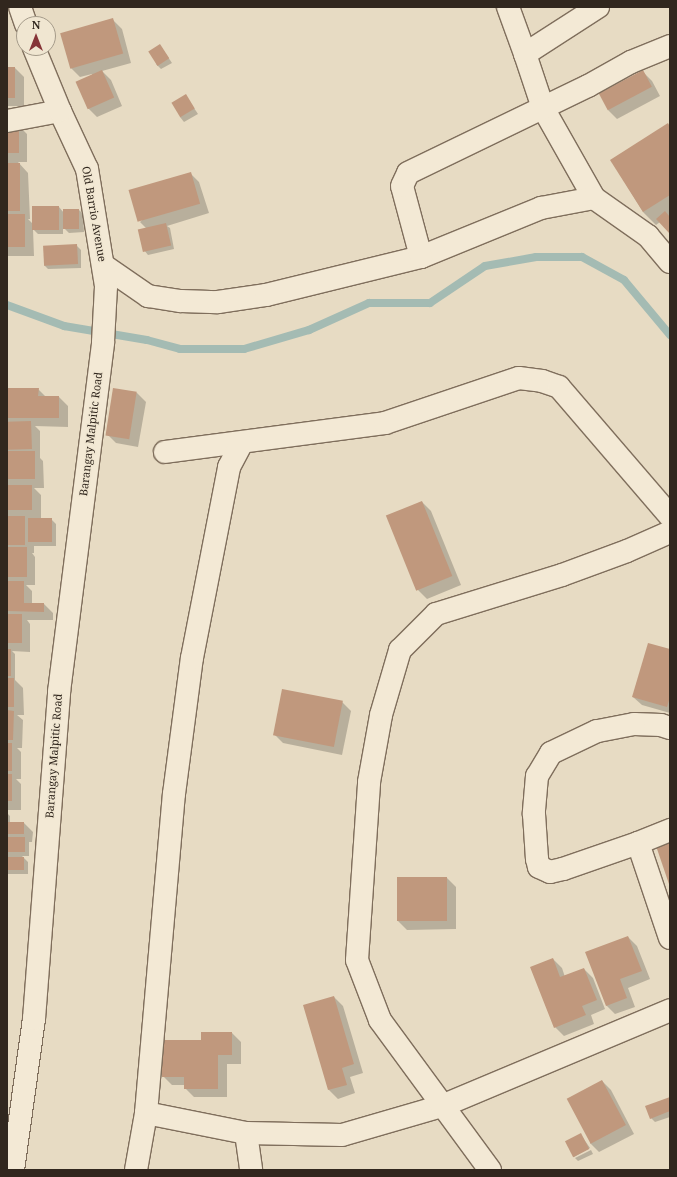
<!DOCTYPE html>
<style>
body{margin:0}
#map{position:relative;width:677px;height:1177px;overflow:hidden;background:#e7dbc3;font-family:"Noto Serif",serif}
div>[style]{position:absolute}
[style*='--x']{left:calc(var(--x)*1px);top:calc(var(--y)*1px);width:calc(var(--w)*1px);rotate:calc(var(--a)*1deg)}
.shadow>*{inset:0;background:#0003}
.stream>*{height:8px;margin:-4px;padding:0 4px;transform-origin:4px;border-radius:4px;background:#a4bbb3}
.building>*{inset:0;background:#c0987d;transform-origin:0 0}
.roads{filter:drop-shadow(1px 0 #7f6e5c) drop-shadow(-1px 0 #7f6e5c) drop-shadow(0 1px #7f6e5c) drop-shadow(0 -1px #7f6e5c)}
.minor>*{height:22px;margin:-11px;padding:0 11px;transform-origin:11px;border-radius:11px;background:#f3e9d5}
.tertiary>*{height:22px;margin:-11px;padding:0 11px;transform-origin:11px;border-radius:11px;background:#f3e9d5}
span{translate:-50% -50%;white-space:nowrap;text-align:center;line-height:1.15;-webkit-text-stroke:3px #f0e6d1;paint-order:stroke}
.street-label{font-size:11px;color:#31271e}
.frame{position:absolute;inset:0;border:8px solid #31271e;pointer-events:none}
.north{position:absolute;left:16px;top:16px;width:40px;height:40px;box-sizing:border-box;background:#f0e6d1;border:1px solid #a49a89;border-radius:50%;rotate:0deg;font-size:11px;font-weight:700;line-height:16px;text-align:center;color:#31271e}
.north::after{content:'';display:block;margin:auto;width:14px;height:18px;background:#863437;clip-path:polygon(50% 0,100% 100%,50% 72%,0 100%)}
</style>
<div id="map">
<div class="shadow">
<i style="clip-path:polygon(113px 20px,122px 29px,131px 63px,102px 71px,111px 80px,122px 106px,97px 117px,88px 108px,92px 74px,80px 77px,71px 68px)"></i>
<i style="clip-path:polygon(160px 45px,172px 63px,161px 69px,156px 64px)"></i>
<i style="clip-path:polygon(7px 68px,15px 68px,24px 77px,24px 106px,7px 106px)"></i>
<i style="clip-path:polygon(643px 72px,652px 81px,660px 96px,617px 119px,608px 110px)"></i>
<i style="clip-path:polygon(186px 96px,198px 114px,184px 122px,180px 117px)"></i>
<i style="clip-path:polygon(668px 124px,670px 127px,670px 233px,660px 222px,656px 225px,643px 212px,611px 160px)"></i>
<i style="clip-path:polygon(18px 125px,27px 134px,27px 162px,18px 162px,28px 173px,30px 219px,28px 219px,34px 225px,59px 207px,64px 213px,79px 210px,83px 214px,84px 232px,69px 233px,63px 227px,63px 234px,38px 234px,33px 229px,34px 256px,7px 256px,7px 126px)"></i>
<i style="clip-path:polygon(190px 173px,199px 182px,209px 213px,167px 226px,170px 228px,174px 249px,148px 255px,144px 250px,146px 228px,140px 222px)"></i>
<i style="clip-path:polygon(76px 245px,81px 250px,81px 268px,48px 269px,44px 265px)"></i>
<i style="clip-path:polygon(7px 389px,38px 389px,46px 397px,59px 397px,68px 406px,68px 427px,35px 426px,40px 431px,40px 458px,43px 461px,44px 488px,34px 488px,41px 495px,41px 519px,51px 519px,56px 524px,56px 546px,34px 546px,34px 553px,32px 553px,35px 557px,35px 585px,26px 585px,32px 591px,32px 604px,44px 604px,53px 613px,53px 620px,27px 620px,30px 624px,30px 652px,12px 651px,15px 654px,15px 680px,23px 688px,24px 715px,17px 715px,23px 720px,22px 748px,17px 748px,21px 752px,21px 779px,16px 779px,21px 784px,21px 810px,7px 810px)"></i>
<i style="clip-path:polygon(114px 389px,137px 393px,146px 402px,138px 447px,116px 443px,107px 434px)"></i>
<i style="clip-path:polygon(422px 502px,431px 511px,461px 585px,427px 599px,418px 590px,388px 516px)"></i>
<i style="clip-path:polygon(670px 650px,670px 713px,642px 705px,633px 697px)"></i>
<i style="clip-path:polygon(342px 702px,351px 711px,342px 755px,283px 743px,274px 734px)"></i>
<i style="clip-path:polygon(7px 813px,10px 816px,10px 823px,24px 823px,33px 832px,32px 842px,29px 842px,29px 856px,22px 856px,28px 862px,28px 874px,7px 874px)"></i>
<i style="clip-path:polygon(447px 878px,456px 887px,456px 929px,407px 930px,398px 921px)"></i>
<i style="clip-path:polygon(628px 937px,637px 946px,650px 979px,628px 988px,635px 1007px,615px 1014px,606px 1005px)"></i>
<i style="clip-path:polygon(553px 959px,562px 968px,565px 977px,584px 969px,593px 978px,605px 1009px,591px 1015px,594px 1024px,564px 1036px,555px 1027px)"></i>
<i style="clip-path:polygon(334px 997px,343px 1006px,363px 1073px,350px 1077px,355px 1093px,338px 1099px,329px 1090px,304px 1006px)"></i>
<i style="clip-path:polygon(232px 1033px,241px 1042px,241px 1064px,227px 1064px,227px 1097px,194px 1097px,185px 1088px,185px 1085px,172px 1085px,163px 1076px,202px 1041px)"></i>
<i style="clip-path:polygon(602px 1081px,611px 1090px,634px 1134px,599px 1152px,590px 1143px)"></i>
<i style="clip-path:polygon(670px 1098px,670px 1117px,655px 1122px,651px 1118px)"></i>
<i style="clip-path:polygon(581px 1135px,590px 1148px,574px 1157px,566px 1142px)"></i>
<i style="clip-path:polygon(591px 1150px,593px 1154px,578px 1161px,575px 1158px)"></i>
</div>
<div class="stream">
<i style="--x:7;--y:305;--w:61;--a:20.2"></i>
<i style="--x:64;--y:326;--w:84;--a:9.6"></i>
<i style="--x:147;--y:340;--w:34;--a:15"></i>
<i style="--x:180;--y:349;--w:64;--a:0"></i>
<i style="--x:244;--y:349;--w:68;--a:-16.3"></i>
<i style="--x:309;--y:330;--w:66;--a:-24.2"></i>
<i style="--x:369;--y:303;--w:61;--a:0"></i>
<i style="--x:430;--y:303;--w:66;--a:-33.9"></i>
<i style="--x:485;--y:266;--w:52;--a:-10"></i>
<i style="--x:536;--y:257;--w:46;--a:0"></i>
<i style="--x:582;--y:257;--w:48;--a:28.7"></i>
<i style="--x:624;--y:280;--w:72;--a:50.1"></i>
</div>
<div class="building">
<i style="left:113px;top:18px;width:37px;height:55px;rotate:74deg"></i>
<i style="left:160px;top:44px;width:17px;height:14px;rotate:57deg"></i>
<i style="left:7px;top:67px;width:8px;height:31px"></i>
<i style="left:102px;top:70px;width:30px;height:29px;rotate:66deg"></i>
<i style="left:643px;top:70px;width:19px;height:50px;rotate:62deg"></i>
<i style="left:186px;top:94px;width:17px;height:17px;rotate:59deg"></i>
<i style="clip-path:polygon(668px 123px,670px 127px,670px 195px,643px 212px,610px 160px)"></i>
<i style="left:19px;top:124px;width:29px;height:12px;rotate:90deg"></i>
<i style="left:7px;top:163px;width:13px;height:48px"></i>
<i style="left:191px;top:172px;width:33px;height:65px;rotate:74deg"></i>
<i style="left:59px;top:206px;width:24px;height:27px;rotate:90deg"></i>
<i style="left:63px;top:209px;width:16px;height:20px"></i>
<i style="clip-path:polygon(665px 211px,670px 217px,670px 234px,656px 219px)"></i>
<i style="left:25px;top:214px;width:33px;height:18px;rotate:90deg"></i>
<i style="left:166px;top:223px;width:23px;height:29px;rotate:77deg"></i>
<i style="left:77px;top:244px;width:20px;height:34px;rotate:87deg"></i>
<i style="clip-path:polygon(7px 388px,39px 388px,38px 396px,59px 396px,59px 418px,7px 418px)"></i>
<i style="left:113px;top:388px;width:24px;height:48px;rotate:9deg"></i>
<i style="left:31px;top:421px;width:28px;height:24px;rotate:88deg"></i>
<i style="left:35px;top:451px;width:28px;height:28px;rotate:90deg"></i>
<i style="left:7px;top:485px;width:25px;height:25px"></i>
<i style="left:422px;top:501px;width:81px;height:39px;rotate:68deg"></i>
<i style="left:25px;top:516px;width:29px;height:18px;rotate:90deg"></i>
<i style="left:28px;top:518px;width:24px;height:24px"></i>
<i style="left:7px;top:547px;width:20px;height:30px"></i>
<i style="clip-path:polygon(7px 581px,24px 581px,24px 603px,44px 603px,44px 612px,7px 611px)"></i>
<i style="left:7px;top:614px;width:15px;height:29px"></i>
<i style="clip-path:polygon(648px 643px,670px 649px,670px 697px,667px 707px,632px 697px)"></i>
<i style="left:7px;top:649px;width:4px;height:27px"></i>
<i style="left:7px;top:678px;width:7px;height:29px"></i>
<i style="left:282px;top:689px;width:62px;height:47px;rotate:11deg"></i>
<i style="clip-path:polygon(7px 710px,14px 711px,13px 740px,7px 740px)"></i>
<i style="left:7px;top:743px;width:5px;height:28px"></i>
<i style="left:7px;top:774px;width:5px;height:27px"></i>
<i style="left:7px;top:822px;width:17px;height:12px"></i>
<i style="left:7px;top:837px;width:18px;height:15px"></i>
<i style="clip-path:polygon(670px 838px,670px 887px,655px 843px)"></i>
<i style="left:7px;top:857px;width:17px;height:13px"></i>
<i style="left:397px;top:877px;width:50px;height:44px"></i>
<i style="clip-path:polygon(628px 936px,642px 971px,620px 979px,627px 998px,606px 1006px,585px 952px)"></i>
<i style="clip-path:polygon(553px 958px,560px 977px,584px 968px,597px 1000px,582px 1006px,586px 1015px,554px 1028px,530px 967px)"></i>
<i style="clip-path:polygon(334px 996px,354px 1064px,342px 1068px,347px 1085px,328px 1090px,303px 1005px)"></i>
<i style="clip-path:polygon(201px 1032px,232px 1032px,232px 1055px,218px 1055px,218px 1089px,184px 1089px,184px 1077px,162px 1077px,162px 1040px,201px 1040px)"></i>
<i style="left:602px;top:1080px;width:51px;height:40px;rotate:62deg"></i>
<i style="clip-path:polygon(670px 1097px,670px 1111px,650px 1119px,645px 1106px)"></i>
<i style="left:581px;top:1133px;width:18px;height:18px;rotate:63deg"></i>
</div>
<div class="roads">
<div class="minor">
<i style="--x:508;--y:7;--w:50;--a:70.1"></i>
<i style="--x:7;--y:121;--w:54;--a:-10.7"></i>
<i style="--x:594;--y:198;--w:103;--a:-119.5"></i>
<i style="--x:543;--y:108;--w:57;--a:-108.4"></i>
<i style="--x:525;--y:54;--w:87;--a:-32.8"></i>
<i style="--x:421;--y:257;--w:130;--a:-22.2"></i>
<i style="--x:541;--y:208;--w:54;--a:-10.7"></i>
<i style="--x:594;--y:198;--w:66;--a:35.1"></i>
<i style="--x:648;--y:236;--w:34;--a:50"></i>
<i style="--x:103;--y:265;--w:55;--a:34.6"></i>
<i style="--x:148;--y:296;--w:33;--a:9"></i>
<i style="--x:181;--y:301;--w:37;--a:2"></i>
<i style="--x:218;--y:302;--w:49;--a:-8.3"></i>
<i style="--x:266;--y:295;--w:160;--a:-13.8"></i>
<i style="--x:421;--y:257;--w:73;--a:-105"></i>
<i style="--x:402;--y:186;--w:14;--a:-65"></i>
<i style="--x:408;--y:173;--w:200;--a:-25.8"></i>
<i style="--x:588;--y:86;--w:49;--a:-29.2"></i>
<i style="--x:631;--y:62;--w:42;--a:-22.3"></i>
<i style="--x:165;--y:452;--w:222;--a:-7.5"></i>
<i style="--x:385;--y:423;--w:141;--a:-18.6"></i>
<i style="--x:519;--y:378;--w:23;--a:7"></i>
<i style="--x:542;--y:381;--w:18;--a:19"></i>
<i style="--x:559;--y:387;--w:170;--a:49.3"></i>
<i style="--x:670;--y:728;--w:9;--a:-162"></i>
<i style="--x:661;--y:725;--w:27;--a:-178"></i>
<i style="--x:634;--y:724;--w:38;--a:169"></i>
<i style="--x:597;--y:731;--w:51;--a:154.4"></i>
<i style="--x:551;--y:753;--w:27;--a:121"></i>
<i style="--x:537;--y:776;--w:38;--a:95"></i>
<i style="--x:534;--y:814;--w:45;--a:86.2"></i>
<i style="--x:537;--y:859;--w:8;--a:76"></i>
<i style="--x:539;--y:867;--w:12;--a:24"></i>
<i style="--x:550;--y:872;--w:13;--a:-13"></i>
<i style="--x:563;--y:869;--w:79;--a:-19.1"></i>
<i style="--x:638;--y:843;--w:100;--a:71.4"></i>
<i style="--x:638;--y:843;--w:35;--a:-22"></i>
<i style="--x:146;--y:1113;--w:102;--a:11.3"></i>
<i style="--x:246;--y:1133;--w:96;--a:1.2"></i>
<i style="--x:342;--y:1135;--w:104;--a:-16.2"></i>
<i style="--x:442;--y:1106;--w:247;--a:-22.8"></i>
<i style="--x:246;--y:1133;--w:37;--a:82"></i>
<i style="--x:136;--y:1170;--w:58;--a:-80"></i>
<i style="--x:146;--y:1113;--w:320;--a:-85"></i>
<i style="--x:174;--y:794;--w:137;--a:-82.5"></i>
<i style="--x:192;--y:658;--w:195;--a:-79"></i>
<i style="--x:229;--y:467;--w:26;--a:-62"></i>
<i style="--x:490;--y:1170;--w:186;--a:-126.3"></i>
<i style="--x:380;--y:1020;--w:64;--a:-111"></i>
<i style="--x:357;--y:960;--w:178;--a:-86.1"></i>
<i style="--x:369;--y:782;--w:68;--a:-79.8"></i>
<i style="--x:381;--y:715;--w:68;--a:-73.7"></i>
<i style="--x:400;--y:650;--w:51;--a:-45"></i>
<i style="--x:436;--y:614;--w:132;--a:-17.2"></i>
<i style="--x:562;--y:575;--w:69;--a:-20.3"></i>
<i style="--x:627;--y:551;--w:47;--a:-23.8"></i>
</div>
<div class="tertiary">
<i style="--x:20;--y:7;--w:18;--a:71"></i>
<i style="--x:13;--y:1170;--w:152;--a:-82.1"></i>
<i style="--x:34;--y:1019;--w:328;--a:-85.6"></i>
<i style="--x:59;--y:692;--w:353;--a:-82.8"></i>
<i style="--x:103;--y:342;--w:56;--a:-86.9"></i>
<i style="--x:106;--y:286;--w:119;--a:-99.2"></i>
<i style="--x:87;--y:169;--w:64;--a:-115"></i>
<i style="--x:60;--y:111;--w:68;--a:-112.4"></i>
</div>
</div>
<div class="street-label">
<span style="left:94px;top:214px;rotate:80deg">Old Barrio Avenue</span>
<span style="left:91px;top:434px;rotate:-83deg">Barangay Malpitic Road</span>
<span style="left:54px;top:756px;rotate:-86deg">Barangay Malpitic Road</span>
</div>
<div class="frame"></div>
<div class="north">N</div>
</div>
